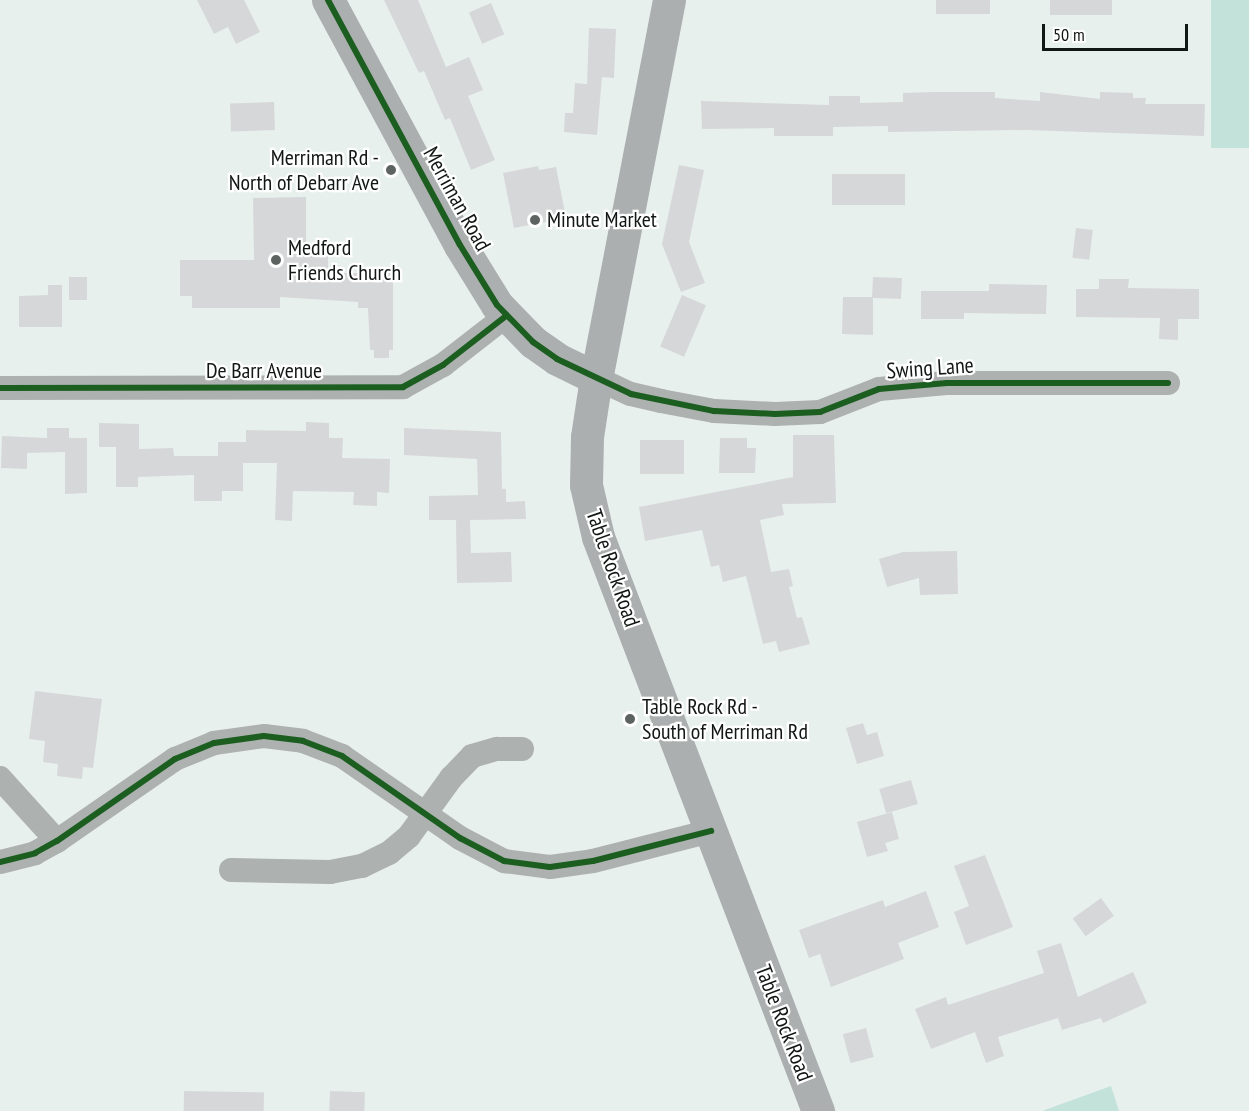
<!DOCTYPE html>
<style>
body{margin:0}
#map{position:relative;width:1249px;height:1111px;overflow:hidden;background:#e8f0ee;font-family:"PT Sans Narrow",sans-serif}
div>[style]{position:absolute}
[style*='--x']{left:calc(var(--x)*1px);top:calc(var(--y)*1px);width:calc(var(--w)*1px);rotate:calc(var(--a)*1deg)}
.green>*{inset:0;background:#c3e2da;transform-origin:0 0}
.building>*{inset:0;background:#d6d7d8;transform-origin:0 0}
.street>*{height:24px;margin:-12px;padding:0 12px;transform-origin:12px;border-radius:12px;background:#adb1b0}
.secondary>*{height:33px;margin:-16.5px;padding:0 16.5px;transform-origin:16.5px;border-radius:16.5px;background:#acafaf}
.cycleway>*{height:6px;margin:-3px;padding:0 3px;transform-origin:3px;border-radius:3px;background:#1b5e20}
.dots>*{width:16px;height:16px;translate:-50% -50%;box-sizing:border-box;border:3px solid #fff;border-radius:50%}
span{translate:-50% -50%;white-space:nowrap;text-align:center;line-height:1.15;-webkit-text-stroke:4.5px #fff;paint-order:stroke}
.poi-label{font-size:22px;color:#111715}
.right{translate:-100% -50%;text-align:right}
.left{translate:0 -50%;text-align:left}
.street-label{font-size:22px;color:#111715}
.scale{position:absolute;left:1042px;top:24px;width:146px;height:27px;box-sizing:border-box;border:3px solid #111715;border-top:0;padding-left:8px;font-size:18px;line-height:21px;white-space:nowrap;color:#111715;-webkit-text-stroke:4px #fff;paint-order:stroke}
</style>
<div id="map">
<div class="green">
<i style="left:1211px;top:0;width:38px;height:148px"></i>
<i style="clip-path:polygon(1111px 1086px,1119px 1111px,1042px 1111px)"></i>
</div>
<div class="building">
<i style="clip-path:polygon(197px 0,244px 0,260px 32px,236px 44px,228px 27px,214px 34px)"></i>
<i style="clip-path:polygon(384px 0,418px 0,446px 67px,469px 57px,483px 90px,468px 96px,495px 160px,471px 170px,450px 118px,445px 120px,424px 71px,419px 73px)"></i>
<i style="left:936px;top:0;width:54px;height:14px"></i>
<i style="left:1050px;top:0;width:62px;height:15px"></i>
<i style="left:491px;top:3px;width:34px;height:24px;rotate:67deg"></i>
<i style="clip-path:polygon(589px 28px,616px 29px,614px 78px,602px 77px,597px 135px,564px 132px,565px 113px,573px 113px,575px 83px,587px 84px)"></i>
<i style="clip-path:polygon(933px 92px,995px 92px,995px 98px,1040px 101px,1040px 92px,1100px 99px,1100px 92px,1133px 93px,1133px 98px,1146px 98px,1145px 104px,1205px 104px,1204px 136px,1026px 130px,888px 132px,888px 126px,833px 127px,833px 136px,774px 136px,774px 128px,702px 129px,701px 101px,829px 105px,829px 96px,860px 96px,860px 103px,903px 102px,903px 93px)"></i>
<i style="left:274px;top:102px;width:28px;height:44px;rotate:88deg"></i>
<i style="clip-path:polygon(679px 165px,704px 170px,689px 242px,705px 283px,681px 292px,662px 244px)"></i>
<i style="clip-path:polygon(538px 166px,539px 170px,556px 167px,566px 218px,514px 228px,503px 173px)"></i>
<i style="left:905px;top:174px;width:31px;height:73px;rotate:90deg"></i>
<i style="clip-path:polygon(306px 197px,306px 256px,328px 256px,328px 273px,393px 273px,393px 350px,389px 350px,389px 358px,374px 358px,374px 350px,370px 350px,368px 308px,358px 308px,358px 302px,280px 297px,280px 308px,192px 308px,192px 296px,180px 296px,180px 260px,254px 260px,253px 198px)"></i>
<i style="left:1076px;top:228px;width:17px;height:30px;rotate:7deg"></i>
<i style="left:69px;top:277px;width:18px;height:23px"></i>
<i style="clip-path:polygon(873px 277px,902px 278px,901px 299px,873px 298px,873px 335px,842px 334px,843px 297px,872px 297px)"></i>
<i style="clip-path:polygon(1099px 279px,1129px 279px,1128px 288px,1199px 289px,1199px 319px,1178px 319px,1178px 340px,1159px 339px,1160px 318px,1076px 317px,1076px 289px,1099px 289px)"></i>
<i style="clip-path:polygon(989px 284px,1047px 285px,1046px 314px,964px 313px,964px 319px,921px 319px,921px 291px,989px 291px)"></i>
<i style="clip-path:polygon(48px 285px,62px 285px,62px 327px,19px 327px,19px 296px,48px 295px)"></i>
<i style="left:682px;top:295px;width:26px;height:56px;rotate:23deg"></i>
<i style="clip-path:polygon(306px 422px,329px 423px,329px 438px,343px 438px,342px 458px,390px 459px,389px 493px,377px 492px,377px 506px,353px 505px,354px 492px,293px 491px,292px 521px,275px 520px,277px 463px,243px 463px,243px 491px,222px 491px,222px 501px,194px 501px,194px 475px,138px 477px,138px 487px,116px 487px,116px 447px,99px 447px,99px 423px,139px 424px,139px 449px,173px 448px,174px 456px,218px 456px,218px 442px,246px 442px,246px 430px,306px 431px)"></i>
<i style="clip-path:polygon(47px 428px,69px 428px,69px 438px,87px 438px,87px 493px,65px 494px,65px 452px,27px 453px,27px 469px,1px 468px,2px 436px,47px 438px)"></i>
<i style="clip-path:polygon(404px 428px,501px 432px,502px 489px,506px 489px,506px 502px,525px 501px,526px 519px,470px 520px,471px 553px,511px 552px,512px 582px,457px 583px,456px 520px,429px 520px,429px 496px,478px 495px,477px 459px,404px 455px)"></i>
<i style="clip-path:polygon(793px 435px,834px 435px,836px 503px,782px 504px,784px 515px,760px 520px,771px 572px,789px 569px,793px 586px,789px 587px,797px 618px,802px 617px,810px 644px,779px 652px,776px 641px,763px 644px,746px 576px,723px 582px,719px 565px,711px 567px,702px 530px,645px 541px,639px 507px,793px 477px)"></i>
<i style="clip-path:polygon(720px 438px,747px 438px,747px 448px,756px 448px,755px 473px,719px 473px)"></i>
<i style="left:640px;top:440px;width:44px;height:34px"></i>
<i style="clip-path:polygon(957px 551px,958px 594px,920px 595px,919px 578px,887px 587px,879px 559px,903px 552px)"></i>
<i style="clip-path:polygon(35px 691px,102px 699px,93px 768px,83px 767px,82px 779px,57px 776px,58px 764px,43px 762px,45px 741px,29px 739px)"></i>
<i style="clip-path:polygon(863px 723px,867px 735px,877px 732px,884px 756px,857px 764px,846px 728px)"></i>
<i style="left:911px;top:780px;width:25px;height:33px;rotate:74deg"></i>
<i style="clip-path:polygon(892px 812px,899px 839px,885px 843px,888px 851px,867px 857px,857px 822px)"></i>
<i style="clip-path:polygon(985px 855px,1013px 927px,966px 945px,954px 912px,969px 906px,954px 866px)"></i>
<i style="clip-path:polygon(926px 891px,939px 927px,898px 943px,904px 959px,831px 987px,820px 954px,809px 958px,799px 930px,883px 900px,885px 907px)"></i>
<i style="left:1101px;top:898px;width:22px;height:35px;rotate:54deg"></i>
<i style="clip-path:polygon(1061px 943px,1078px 997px,1133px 972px,1147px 1003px,1103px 1023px,1101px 1018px,1062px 1030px,1058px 1018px,998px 1037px,1004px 1056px,986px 1063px,975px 1032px,931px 1049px,915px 1009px,946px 997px,948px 1005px,1044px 973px,1037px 951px)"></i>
<i style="left:866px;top:1028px;width:30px;height:24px;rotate:75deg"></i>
<i style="left:184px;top:1091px;width:80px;height:20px;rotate:1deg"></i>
<i style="left:330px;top:1091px;width:35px;height:20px;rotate:2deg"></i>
</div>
<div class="street">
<i style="--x:596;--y:378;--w:38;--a:25"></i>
<i style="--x:631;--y:394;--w:31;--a:13"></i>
<i style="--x:661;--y:401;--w:54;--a:10.7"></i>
<i style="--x:714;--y:411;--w:61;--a:2.8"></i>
<i style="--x:775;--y:414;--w:45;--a:-2.5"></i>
<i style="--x:820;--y:412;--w:63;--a:-21.3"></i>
<i style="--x:879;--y:389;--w:68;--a:-5"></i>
<i style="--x:947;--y:383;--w:221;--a:0"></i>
<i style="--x:0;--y:388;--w:403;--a:-0.1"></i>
<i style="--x:403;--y:387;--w:46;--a:-28.8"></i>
<i style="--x:443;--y:365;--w:80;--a:-37.9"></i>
<i style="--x:0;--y:778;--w:85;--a:47.9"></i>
<i style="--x:0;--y:862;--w:36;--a:-14"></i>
<i style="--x:35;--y:853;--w:25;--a:-29"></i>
<i style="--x:57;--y:841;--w:144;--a:-34.8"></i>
<i style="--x:175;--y:759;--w:42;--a:-22.3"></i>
<i style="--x:214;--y:743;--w:50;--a:-8"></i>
<i style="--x:264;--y:736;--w:39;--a:7"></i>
<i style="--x:303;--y:741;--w:42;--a:21"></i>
<i style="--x:342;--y:756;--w:144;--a:34.8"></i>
<i style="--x:460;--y:838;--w:50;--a:27.6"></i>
<i style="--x:504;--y:861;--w:46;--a:7.4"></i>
<i style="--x:550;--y:867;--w:43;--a:-7.9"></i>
<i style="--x:593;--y:861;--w:122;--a:-14.3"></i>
<i style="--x:231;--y:870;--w:99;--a:1.2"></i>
<i style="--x:330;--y:872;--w:33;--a:-11"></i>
<i style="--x:362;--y:866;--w:30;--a:-26"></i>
<i style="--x:389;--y:853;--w:26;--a:-40"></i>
<i style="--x:409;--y:836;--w:72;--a:-54.1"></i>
<i style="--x:451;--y:778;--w:30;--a:-46"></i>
<i style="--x:472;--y:756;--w:26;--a:-16"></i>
<i style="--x:497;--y:749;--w:25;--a:0"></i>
</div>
<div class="secondary">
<i style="--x:328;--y:0;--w:278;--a:61.7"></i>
<i style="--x:460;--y:245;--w:70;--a:58.3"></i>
<i style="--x:497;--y:305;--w:52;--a:45.8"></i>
<i style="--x:533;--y:342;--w:29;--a:35"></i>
<i style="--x:557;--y:359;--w:43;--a:26"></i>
<i style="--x:669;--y:0;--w:385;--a:100.9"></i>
<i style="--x:596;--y:378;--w:60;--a:98.7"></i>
<i style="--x:587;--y:437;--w:48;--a:91.2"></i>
<i style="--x:586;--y:485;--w:53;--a:77"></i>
<i style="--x:598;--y:537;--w:615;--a:69.03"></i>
</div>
<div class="cycleway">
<i style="--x:328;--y:0;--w:278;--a:61.7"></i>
<i style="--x:460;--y:245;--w:70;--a:58.3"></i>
<i style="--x:497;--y:305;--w:52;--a:45.8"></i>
<i style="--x:533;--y:342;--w:29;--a:35"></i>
<i style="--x:557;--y:359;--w:82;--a:25.3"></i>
<i style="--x:631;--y:394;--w:85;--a:11.6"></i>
<i style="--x:714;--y:411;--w:61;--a:2.8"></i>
<i style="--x:775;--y:414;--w:45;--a:-2.5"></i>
<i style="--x:820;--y:412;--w:63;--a:-21.3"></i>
<i style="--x:879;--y:389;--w:68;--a:-5"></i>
<i style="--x:947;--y:383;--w:221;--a:0"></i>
<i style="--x:0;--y:388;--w:403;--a:-0.1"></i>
<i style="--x:403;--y:387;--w:46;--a:-28.8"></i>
<i style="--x:443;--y:365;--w:80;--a:-37.9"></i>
<i style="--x:0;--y:862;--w:36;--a:-14"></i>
<i style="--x:35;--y:853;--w:25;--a:-29"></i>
<i style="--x:57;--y:841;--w:144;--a:-34.8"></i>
<i style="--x:175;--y:759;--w:42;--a:-22.3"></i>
<i style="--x:214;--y:743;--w:50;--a:-8"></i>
<i style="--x:264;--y:736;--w:39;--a:7"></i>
<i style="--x:303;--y:741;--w:42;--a:21"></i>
<i style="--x:342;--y:756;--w:144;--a:34.8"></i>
<i style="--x:460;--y:838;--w:50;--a:27.6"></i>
<i style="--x:504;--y:861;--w:46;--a:7.4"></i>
<i style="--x:550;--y:867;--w:43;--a:-7.9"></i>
<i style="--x:593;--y:861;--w:122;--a:-14.3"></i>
</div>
<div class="dots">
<i style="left:391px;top:170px;background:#5c6361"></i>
<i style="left:535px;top:220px;background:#5c6361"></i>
<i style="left:276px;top:260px;background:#5c6361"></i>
<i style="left:630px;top:719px;background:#5c6361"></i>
</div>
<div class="poi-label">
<span class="right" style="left:379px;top:170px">Merriman Rd -<br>North of Debarr Ave</span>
<span class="left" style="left:547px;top:220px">Minute Market</span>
<span class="left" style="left:288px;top:260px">Medford<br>Friends Church</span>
<span class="left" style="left:642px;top:719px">Table Rock Rd -<br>South of Merriman Rd</span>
</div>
<div class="street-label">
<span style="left:457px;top:199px;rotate:61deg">Merriman Road</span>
<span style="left:930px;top:368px;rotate:-4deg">Swing Lane</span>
<span style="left:264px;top:371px">De Barr Avenue</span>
<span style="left:613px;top:568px;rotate:71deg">Table Rock Road</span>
<span style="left:784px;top:1023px;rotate:69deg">Table Rock Road</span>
</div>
<div class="scale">50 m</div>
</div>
